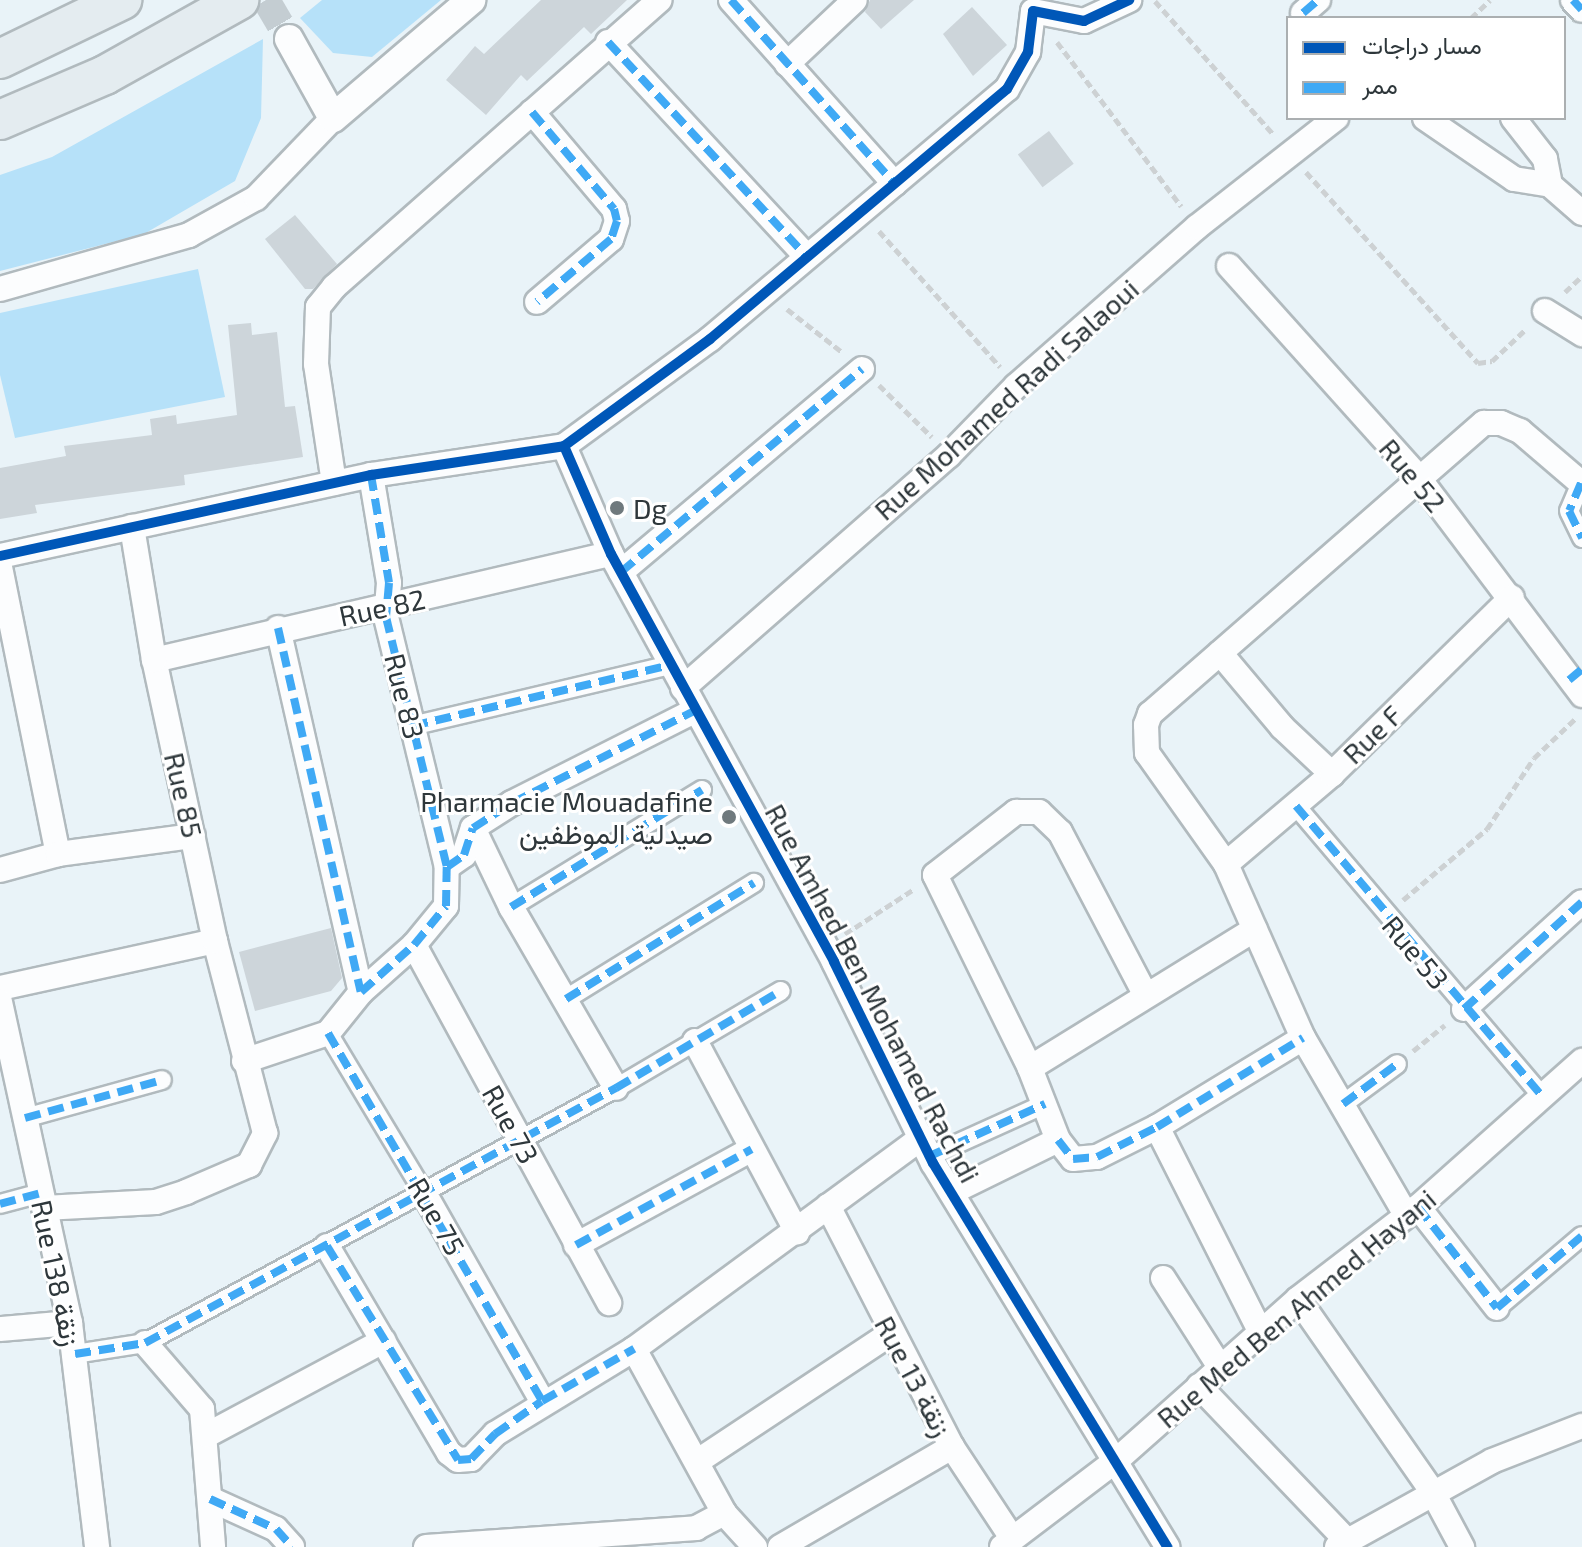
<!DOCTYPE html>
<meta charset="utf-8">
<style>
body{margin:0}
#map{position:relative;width:1582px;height:1547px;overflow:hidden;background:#e9f3f8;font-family:"Exo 2",Vazirmatn,sans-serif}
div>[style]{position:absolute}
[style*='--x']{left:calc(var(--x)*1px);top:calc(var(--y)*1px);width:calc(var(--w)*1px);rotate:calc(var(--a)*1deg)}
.green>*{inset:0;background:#b6e1f9}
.building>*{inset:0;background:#cdd5da;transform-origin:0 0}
.tertiary-tunnel>*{height:28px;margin-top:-14px;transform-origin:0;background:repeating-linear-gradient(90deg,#c4cdd2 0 28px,transparent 0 42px)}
.path>*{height:5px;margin-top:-2.5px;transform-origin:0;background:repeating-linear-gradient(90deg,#cdd1d3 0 8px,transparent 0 12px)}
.roads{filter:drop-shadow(2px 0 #b1babe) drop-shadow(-2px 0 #b1babe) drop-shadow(0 2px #b1babe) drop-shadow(0 -2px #b1babe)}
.pedestrian>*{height:18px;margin:-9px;padding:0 9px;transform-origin:9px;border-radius:9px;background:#fcfdfe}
.minor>*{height:24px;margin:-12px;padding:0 12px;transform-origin:12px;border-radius:12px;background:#fcfdfe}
.tertiary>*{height:28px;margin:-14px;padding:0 14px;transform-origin:14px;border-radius:14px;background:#fcfdfe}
.trunk>*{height:38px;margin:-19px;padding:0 19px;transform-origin:19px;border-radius:19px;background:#e4ecf0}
.quiet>*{height:8px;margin-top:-4px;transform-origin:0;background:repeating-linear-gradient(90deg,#3fa9f5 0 16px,transparent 0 24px)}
.cycleway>*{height:10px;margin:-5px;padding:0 5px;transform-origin:5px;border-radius:5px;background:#0057b8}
.dots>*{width:22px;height:22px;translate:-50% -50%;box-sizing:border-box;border:4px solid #fff;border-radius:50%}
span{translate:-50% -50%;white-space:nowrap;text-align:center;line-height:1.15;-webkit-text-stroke:6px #fff;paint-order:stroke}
.street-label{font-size:28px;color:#2e373b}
.poi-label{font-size:28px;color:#2e373b}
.left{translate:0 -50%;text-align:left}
.right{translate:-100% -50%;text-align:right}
.legend{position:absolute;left:1286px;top:16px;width:280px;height:104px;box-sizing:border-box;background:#fff;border:2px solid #abafb1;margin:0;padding:10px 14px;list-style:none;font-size:24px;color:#2e373b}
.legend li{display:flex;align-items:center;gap:16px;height:40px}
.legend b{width:40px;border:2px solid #abafb1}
</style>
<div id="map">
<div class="green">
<i style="clip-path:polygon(322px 0,441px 0,372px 57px,333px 53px,300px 18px)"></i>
<i style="clip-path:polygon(263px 39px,261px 118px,235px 181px,144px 234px,0 271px,0 175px,52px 157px)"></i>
<i style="clip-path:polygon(198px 269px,225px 397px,15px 438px,0 375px,0 313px)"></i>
</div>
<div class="building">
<i style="clip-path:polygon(541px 0,627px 0,591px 34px,584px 27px,527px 81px,521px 75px,486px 115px,446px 80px,475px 46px,484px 54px)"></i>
<i style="clip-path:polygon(870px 0,914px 0,881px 29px,865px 12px)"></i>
<i style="clip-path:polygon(972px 7px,1007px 45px,973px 76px,943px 34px)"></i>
<i style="left:1049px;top:131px;width:41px;height:39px;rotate:53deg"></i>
<i style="clip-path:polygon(295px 215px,337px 264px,313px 289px,305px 289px,265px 239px)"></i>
<i style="clip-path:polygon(251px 323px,252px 335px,277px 332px,285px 407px,295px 406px,303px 457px,184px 475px,185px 485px,35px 505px,37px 513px,0 519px,0 468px,66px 456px,64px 446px,152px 435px,150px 419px,176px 415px,177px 424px,237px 415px,228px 325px)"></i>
<i style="clip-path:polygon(331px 928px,342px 978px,331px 991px,255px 1011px,239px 952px)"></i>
</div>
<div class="tertiary-tunnel">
<i style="--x:266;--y:0;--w:45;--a:59.5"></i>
</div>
<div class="path">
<i style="--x:1155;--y:1;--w:178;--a:48.4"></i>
<i style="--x:1471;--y:18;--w:26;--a:-43"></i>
<i style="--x:1057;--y:42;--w:206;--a:52.9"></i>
<i style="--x:1306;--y:172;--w:257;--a:48"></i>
<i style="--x:1478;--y:363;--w:14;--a:-8"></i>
<i style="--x:1492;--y:361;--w:47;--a:-43.3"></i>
<i style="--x:879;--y:231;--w:182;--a:48.3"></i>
<i style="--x:1565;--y:292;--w:23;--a:-43"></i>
<i style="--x:787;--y:309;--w:70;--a:38"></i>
<i style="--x:879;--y:385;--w:74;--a:44.5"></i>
<i style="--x:1403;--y:900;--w:110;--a:-40.2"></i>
<i style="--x:1487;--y:829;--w:85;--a:-56.5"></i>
<i style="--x:1534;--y:758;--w:58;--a:-43.6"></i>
<i style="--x:845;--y:934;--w:82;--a:-33.1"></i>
<i style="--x:1413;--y:1051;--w:41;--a:-39.1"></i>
</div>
<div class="roads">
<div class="pedestrian">
<i style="--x:1581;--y:483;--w:30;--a:113"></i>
<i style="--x:1569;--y:511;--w:30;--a:64"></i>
<i style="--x:412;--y:726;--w:265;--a:-13.3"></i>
<i style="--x:1296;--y:806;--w:377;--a:49.7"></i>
<i style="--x:511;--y:907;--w:224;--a:-31.5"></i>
<i style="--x:566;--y:999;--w:221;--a:-31.7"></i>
<i style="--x:328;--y:1033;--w:187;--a:59"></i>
<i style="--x:1343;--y:1104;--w:67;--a:-36.5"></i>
<i style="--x:25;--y:1118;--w:142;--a:-15.5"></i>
<i style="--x:932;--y:1155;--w:124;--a:-24.3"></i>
<i style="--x:0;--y:1204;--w:42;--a:-15"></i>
<i style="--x:1497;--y:1308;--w:111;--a:-40.3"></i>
<i style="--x:75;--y:1354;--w:71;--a:-8.9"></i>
<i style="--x:145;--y:1343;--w:536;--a:-28.43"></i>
<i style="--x:616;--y:1088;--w:191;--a:-30.5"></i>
</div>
<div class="minor">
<i style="--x:731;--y:0;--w:246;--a:48.3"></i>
<i style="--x:1573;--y:0;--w:13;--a:48"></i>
<i style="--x:1303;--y:13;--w:20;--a:-41"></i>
<i style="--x:608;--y:42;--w:292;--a:47.2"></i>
<i style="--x:787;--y:64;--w:93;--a:-43.3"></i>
<i style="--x:532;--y:112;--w:127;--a:49.8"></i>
<i style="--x:614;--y:209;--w:12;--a:76"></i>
<i style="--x:617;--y:221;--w:19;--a:108"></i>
<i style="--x:611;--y:239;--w:97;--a:139.6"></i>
<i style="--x:1425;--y:118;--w:108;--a:34.4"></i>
<i style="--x:1514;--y:179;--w:36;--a:9"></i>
<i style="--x:1550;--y:185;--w:43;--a:41.2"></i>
<i style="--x:1513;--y:118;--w:52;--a:52"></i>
<i style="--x:1545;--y:159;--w:26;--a:79"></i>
<i style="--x:1229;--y:266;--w:283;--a:48.1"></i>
<i style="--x:1418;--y:477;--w:273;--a:53"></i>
<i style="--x:0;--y:289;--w:197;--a:-15.9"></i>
<i style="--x:189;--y:235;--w:77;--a:-28.9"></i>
<i style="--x:256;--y:198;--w:111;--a:-46.1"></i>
<i style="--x:1545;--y:311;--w:44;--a:31.9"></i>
<i style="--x:564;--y:446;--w:118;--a:66.5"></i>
<i style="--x:611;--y:554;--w:465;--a:61.3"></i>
<i style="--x:834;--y:962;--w:224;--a:63.8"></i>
<i style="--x:933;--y:1163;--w:450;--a:58.6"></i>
<i style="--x:371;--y:475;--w:109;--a:80.5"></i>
<i style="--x:389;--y:583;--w:34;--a:95"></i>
<i style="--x:386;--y:617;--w:257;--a:76.3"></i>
<i style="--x:334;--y:483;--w:120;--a:-98.6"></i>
<i style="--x:316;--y:364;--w:57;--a:-88"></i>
<i style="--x:318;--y:307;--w:26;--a:-51"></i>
<i style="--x:334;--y:287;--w:434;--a:-41.4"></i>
<i style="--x:0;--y:556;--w:380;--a:-12.3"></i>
<i style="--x:371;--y:475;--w:195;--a:-8.5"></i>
<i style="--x:564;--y:446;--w:181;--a:-36.2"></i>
<i style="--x:710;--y:339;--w:388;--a:-40.1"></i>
<i style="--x:1007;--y:89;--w:43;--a:-60.4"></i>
<i style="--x:1028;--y:52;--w:41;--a:-83"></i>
<i style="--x:1033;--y:11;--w:52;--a:11.1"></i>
<i style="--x:1084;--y:21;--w:50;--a:-25"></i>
<i style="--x:0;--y:567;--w:293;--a:78.6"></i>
<i style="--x:621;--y:572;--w:315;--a:-40.1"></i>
<i style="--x:278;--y:628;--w:373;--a:77.2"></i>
<i style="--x:1220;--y:653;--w:97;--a:50"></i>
<i style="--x:1282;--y:727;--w:69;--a:43.2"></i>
<i style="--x:154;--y:660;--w:469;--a:-13.1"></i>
<i style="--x:683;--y:688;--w:354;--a:-41.2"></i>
<i style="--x:949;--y:455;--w:96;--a:-45.8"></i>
<i style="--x:1016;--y:386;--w:241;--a:-41.3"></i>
<i style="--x:1197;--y:227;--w:177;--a:-38.1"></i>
<i style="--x:473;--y:828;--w:88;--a:64.3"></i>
<i style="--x:511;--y:907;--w:209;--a:59.9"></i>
<i style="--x:1226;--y:864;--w:139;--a:-40.3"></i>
<i style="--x:1332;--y:774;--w:252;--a:-44.5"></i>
<i style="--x:0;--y:870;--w:60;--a:-15.4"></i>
<i style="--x:58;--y:854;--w:136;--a:-7.6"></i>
<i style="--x:414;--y:945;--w:408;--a:61.4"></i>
<i style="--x:0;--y:988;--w:220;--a:-12.3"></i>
<i style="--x:0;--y:1002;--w:329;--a:77.7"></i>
<i style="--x:70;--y:1323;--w:226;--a:83.1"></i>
<i style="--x:1464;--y:1009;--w:159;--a:-42.2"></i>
<i style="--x:695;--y:1041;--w:217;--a:61.9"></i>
<i style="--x:244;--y:1061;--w:89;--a:-18.4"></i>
<i style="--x:328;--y:1033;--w:53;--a:-51.2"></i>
<i style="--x:361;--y:992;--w:71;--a:-41.6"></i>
<i style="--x:414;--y:945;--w:50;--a:-50.6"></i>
<i style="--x:446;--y:906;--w:39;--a:-89"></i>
<i style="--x:447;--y:867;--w:21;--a:-35"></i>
<i style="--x:464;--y:855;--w:28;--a:-72"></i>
<i style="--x:473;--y:828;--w:46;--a:-32.7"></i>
<i style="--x:512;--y:803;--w:204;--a:-26.8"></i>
<i style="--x:1030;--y:1068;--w:264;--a:-31.7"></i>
<i style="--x:1157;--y:1127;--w:231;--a:63.2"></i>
<i style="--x:1058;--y:1140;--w:24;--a:52"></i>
<i style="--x:1073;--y:1159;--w:24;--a:-5"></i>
<i style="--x:1097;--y:1157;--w:67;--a:-26.6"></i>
<i style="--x:1157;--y:1127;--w:171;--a:-31.4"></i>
<i style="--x:952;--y:1192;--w:118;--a:-26.1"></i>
<i style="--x:1058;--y:1140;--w:77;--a:-111.3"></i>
<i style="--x:1030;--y:1068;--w:215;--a:-116.2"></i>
<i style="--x:935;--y:875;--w:103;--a:-37.9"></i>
<i style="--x:1016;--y:812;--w:23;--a:0"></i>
<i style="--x:1039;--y:812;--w:29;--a:44"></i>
<i style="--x:1060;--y:832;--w:183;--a:62.3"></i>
<i style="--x:424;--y:1193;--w:239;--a:60.4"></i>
<i style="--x:828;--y:1206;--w:271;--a:62.8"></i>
<i style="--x:952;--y:1447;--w:109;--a:56.6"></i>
<i style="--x:1418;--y:1207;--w:128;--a:52"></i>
<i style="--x:44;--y:1208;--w:112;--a:-3.1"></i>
<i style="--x:156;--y:1202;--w:32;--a:-18"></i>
<i style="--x:186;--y:1192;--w:69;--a:-23.2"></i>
<i style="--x:249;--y:1165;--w:36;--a:-63"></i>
<i style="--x:265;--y:1133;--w:198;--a:-104.6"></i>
<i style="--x:215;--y:941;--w:288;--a:-102.2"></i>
<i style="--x:154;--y:660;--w:135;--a:-99.4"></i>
<i style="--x:1405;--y:1213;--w:203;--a:-120.2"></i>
<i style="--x:1303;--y:1038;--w:190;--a:-113.9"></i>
<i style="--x:1226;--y:864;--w:136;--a:-125.4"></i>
<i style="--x:1147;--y:753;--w:28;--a:-92"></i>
<i style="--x:1146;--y:725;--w:12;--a:-70"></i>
<i style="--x:1150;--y:714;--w:443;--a:-41.1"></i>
<i style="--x:1484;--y:423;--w:17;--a:0"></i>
<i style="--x:1501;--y:423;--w:21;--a:23"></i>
<i style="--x:1520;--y:431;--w:82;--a:40.5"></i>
<i style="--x:576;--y:1245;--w:200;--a:-28.6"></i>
<i style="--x:327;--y:1246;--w:240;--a:59.5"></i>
<i style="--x:449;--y:1453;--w:11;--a:38"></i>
<i style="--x:458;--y:1460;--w:13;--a:-4"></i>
<i style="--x:471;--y:1459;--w:35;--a:-46"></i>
<i style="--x:495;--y:1434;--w:163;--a:-31.4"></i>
<i style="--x:634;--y:1349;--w:358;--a:-36.3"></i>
<i style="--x:1163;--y:1278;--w:106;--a:57.4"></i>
<i style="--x:1298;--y:1299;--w:234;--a:55.1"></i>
<i style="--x:1432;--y:1491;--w:64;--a:61.8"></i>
<i style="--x:0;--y:1329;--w:70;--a:-4.9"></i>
<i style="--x:145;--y:1343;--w:87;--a:49.2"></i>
<i style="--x:202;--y:1409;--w:138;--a:85.4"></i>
<i style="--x:634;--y:1349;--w:187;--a:61.2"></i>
<i style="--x:724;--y:1513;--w:46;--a:47.6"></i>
<i style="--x:1199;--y:1386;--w:216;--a:46.3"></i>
<i style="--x:207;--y:1435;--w:200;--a:-28.1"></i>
<i style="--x:698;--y:1461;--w:230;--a:-33.5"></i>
<i style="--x:210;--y:1499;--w:72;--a:24.4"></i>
<i style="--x:276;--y:1529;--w:24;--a:48"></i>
<i style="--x:426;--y:1547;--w:271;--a:-4"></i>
<i style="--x:696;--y:1528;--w:32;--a:-28"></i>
<i style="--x:780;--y:1547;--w:199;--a:-30.2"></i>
<i style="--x:1002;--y:1547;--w:146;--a:-37.2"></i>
<i style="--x:1118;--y:1459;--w:241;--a:-41.6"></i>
<i style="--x:1298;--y:1299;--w:151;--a:-37.5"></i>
<i style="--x:1418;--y:1207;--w:220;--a:-41.7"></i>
<i style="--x:1337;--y:1547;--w:177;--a:-29"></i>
<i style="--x:1492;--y:1461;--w:97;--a:-21.3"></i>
</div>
<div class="tertiary">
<i style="--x:289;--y:39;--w:90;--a:60.9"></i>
<i style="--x:333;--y:118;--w:182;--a:-40.5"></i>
</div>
<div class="trunk">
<i style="--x:0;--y:59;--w:136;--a:-25.8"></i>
<i style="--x:0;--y:120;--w:114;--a:-23.2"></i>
<i style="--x:105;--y:75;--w:154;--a:-29.2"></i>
</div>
</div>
<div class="quiet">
<i style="--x:731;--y:0;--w:246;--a:48.3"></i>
<i style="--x:1573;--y:0;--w:13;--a:48"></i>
<i style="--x:1303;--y:13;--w:20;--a:-41"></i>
<i style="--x:608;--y:42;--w:292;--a:47.2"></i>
<i style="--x:532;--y:112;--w:127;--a:49.8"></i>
<i style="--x:614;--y:209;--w:12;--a:76"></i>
<i style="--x:617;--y:221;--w:19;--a:108"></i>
<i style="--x:611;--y:239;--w:97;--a:139.6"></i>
<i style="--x:371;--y:475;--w:109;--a:80.5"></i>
<i style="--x:389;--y:583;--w:34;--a:95"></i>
<i style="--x:386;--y:617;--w:257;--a:76.3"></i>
<i style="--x:1581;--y:483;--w:30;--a:113"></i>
<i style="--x:1569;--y:511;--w:30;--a:64"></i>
<i style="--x:621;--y:572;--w:315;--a:-40.1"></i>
<i style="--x:278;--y:628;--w:373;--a:77.2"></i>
<i style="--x:361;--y:992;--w:71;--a:-41.6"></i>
<i style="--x:414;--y:945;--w:50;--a:-50.6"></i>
<i style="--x:446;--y:906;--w:39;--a:-89"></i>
<i style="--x:447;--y:867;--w:21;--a:-35"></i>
<i style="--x:464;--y:855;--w:28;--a:-72"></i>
<i style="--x:473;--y:828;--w:46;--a:-32.7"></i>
<i style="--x:512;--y:803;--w:204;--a:-26.8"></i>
<i style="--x:1569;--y:680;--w:17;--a:-40"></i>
<i style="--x:412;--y:726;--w:265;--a:-13.3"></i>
<i style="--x:1296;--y:806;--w:377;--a:49.7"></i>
<i style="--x:511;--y:907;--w:224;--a:-31.5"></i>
<i style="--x:566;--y:999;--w:221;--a:-31.7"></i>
<i style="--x:1464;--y:1009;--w:159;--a:-42.2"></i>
<i style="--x:328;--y:1033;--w:426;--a:59.8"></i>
<i style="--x:1343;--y:1104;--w:67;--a:-36.5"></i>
<i style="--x:25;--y:1118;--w:142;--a:-15.5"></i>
<i style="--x:1058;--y:1140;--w:24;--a:52"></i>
<i style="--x:1073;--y:1159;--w:24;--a:-5"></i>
<i style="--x:1097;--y:1157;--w:67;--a:-26.6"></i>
<i style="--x:1157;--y:1127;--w:171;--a:-31.4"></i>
<i style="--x:932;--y:1155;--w:124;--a:-24.3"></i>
<i style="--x:0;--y:1204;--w:42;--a:-15"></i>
<i style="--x:1418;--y:1207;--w:128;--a:52"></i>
<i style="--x:1497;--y:1308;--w:111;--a:-40.3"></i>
<i style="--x:576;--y:1245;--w:200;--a:-28.6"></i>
<i style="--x:327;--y:1246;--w:251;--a:58.5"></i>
<i style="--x:458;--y:1460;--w:13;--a:-4"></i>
<i style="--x:471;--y:1459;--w:35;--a:-46"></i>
<i style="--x:495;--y:1434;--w:57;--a:-35.1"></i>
<i style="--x:542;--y:1401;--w:106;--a:-29.5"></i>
<i style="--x:75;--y:1354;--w:71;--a:-8.9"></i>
<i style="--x:145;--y:1343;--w:536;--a:-28.43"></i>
<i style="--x:616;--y:1088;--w:191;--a:-30.5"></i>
<i style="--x:210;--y:1499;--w:72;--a:24.4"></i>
<i style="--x:276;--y:1529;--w:24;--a:48"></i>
</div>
<div class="cycleway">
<i style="--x:564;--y:446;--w:118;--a:66.5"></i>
<i style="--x:611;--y:554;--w:465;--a:61.3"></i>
<i style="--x:834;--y:962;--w:224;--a:63.8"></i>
<i style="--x:933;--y:1163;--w:450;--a:58.6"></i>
<i style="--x:0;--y:556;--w:380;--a:-12.3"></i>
<i style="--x:371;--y:475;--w:195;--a:-8.5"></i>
<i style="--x:564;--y:446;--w:181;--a:-36.2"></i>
<i style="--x:710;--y:339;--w:388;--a:-40.1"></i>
<i style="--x:1007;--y:89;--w:43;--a:-60.4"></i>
<i style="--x:1028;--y:52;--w:41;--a:-83"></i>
<i style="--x:1033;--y:11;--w:52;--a:11.1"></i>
<i style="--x:1084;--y:21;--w:50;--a:-25"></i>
</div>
<div class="dots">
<i style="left:617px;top:508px;background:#6f797d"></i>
<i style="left:729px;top:817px;background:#6f797d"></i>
</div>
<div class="street-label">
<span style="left:1006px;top:399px;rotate:-42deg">Rue Mohamed Radi Salaoui</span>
<span style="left:1413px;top:475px;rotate:50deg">Rue 52</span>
<span style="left:382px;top:607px;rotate:-12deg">Rue 82</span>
<span style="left:405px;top:696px;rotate:76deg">Rue 83</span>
<span style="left:1372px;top:734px;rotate:-44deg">Rue F</span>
<span style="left:184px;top:795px;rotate:77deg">Rue 85</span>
<span style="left:1416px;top:952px;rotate:50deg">Rue 53</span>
<span style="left:873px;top:993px;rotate:62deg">Rue Amhed Ben Mohamed Rachdi</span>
<span style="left:511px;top:1124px;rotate:61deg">Rue 73</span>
<span style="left:437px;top:1216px;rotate:60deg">Rue 75</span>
<span style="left:57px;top:1273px;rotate:78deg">Rue 138 زنقة</span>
<span style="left:1296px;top:1308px;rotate:-40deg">Rue Med Ben Ahmed Hayani</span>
<span style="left:914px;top:1376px;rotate:62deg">Rue 13 زنقة</span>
</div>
<div class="poi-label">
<span class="left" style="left:633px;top:508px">Dg</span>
<span class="right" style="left:713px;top:817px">Pharmacie Mouadafine<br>صيدلية الموظفين</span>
</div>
<ul class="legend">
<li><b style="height:10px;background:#0057b8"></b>مسار دراجات</li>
<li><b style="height:10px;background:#3fa9f5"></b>ممر</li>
</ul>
</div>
